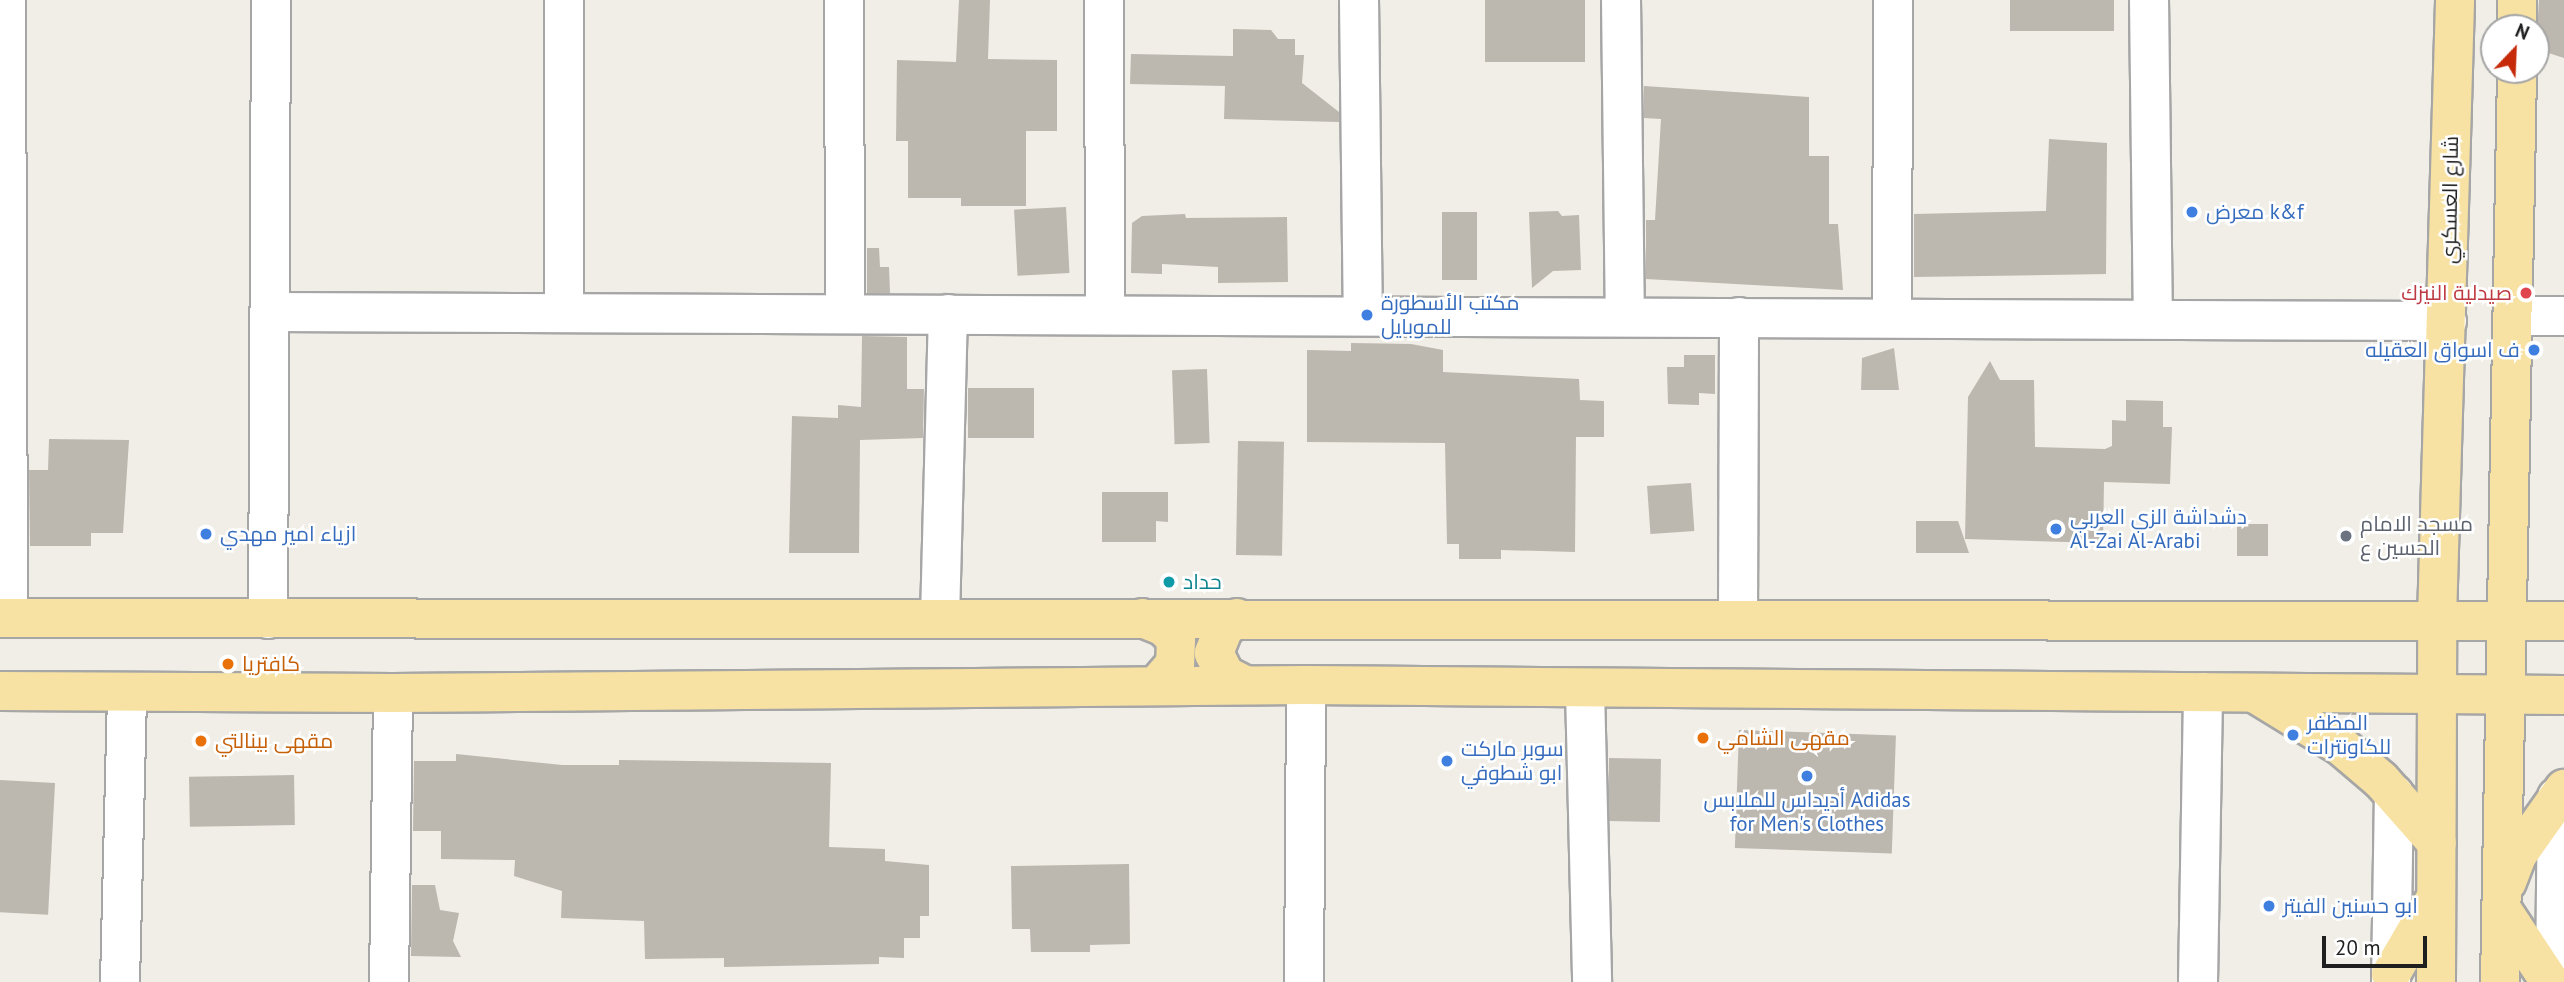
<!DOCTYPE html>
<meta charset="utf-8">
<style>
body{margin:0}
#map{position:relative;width:2564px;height:982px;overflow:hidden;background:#f0eee6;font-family:"PT Sans",Cairo,sans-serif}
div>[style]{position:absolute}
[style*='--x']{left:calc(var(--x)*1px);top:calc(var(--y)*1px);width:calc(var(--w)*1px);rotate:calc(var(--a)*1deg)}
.building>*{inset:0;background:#bcb7af;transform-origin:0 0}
.roads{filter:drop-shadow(2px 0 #a6a6a6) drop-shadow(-2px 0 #a6a6a6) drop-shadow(0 2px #a6a6a6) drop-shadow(0 -2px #a6a6a6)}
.minor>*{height:38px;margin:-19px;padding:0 19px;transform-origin:19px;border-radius:19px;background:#fff}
.major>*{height:38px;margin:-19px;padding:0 19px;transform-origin:19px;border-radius:19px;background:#f8e2a3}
.dots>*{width:19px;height:19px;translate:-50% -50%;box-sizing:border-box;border:4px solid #fff;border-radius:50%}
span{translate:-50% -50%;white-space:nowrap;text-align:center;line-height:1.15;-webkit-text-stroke:5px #fff;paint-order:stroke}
.street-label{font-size:21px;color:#1f1f1f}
.shop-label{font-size:21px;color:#366cbe}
.left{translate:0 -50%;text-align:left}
.right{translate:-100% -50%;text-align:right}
.health-label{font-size:21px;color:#be3a42}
.worship-label{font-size:21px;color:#5b616d}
.culture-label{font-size:21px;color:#0d838f}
.food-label{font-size:21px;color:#c56008}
.north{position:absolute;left:2480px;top:14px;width:70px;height:70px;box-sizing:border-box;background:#fff;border:2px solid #a5a5a5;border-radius:50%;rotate:23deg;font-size:19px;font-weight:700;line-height:28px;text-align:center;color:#1f1f1f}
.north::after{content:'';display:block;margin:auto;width:24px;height:32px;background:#c62a09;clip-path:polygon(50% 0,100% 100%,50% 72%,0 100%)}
.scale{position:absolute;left:2322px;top:936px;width:105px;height:32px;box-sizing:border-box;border:4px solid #1f1f1f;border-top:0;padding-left:9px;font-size:21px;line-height:24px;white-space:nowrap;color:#1f1f1f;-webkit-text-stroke:5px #fff;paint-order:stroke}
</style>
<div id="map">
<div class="building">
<i style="clip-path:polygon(959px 0,990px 0,988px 59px,1057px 60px,1057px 131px,1026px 131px,1026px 206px,961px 206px,961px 198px,908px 198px,908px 141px,896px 141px,897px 60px,956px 62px)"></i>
<i style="left:1485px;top:0;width:100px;height:62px"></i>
<i style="left:2010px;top:0;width:104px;height:31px"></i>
<i style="clip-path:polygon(2539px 0,2564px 0,2564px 58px,2536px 49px)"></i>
<i style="clip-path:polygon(1233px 29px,1271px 30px,1278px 39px,1295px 39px,1295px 55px,1304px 55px,1302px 83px,1339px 112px,1339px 122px,1224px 119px,1225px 86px,1130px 84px,1131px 54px,1233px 56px)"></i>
<i style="clip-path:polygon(1644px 86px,1809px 97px,1809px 156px,1829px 156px,1829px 224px,1838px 224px,1843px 290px,1646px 279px,1646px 220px,1655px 220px,1661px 119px,1644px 118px)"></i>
<i style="clip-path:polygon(2049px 139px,2107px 143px,2106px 274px,1914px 277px,1914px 214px,2046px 211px)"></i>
<i style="left:1066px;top:207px;width:66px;height:52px;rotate:87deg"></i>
<i style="clip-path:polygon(1558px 211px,1562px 216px,1579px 215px,1581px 270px,1553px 271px,1532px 288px,1529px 212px)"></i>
<i style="left:1442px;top:212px;width:35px;height:68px"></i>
<i style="clip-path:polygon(1185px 214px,1186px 218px,1287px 217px,1288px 282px,1218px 283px,1218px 267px,1162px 264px,1162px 274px,1131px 273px,1132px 223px,1142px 216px)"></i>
<i style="clip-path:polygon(867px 248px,879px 248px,880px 267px,889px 267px,890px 293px,867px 293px)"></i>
<i style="clip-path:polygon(862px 336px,907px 337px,907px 389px,924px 389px,923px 438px,860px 440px,859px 553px,789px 553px,792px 416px,838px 418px,838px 405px,861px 407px)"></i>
<i style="clip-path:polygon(1351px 343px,1411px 344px,1443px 350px,1443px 372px,1579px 379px,1580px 400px,1604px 401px,1604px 437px,1576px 437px,1575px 552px,1501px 550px,1501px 559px,1459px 559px,1459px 544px,1447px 544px,1445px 443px,1307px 442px,1307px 350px,1351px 351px)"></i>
<i style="clip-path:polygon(1894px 348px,1899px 390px,1861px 390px,1862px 358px)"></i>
<i style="clip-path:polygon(1684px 355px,1715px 355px,1715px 394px,1699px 393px,1699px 405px,1668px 404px,1667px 367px,1684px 367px)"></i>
<i style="clip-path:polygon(1990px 361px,2000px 380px,2034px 380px,2035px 447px,2105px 449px,2112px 446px,2112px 420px,2126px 421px,2126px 400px,2163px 401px,2163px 427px,2172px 427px,2170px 484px,2104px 482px,2103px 543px,1965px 539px,1968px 397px)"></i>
<i style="left:1207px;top:369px;width:74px;height:35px;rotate:88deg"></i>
<i style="left:968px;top:388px;width:66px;height:50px"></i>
<i style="clip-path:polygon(49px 439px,129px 440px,123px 533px,91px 533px,91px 546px,30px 546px,29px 470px,48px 470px)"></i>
<i style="left:1238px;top:441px;width:46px;height:114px;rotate:1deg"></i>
<i style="left:1691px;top:483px;width:48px;height:44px;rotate:86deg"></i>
<i style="clip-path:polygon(1102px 492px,1168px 492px,1168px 522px,1156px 521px,1156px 542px,1102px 542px)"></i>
<i style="clip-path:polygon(1916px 521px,1958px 521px,1969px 553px,1916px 553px)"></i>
<i style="left:2237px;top:524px;width:31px;height:32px"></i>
<i style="left:1739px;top:730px;width:157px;height:118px;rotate:2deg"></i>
<i style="clip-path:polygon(456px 754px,562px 765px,619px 765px,619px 760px,831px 763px,829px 847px,885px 849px,885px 861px,929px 865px,929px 916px,920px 916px,920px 938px,904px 938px,904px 958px,879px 957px,879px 964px,724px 967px,724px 958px,645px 959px,644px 921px,561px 918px,562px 891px,514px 876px,515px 860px,441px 859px,441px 831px,413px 831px,414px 761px,456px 761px)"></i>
<i style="left:1609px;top:758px;width:52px;height:63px;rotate:1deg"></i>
<i style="left:294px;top:775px;width:50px;height:105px;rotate:89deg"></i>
<i style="left:55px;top:783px;width:132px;height:55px;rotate:93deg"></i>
<i style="clip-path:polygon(1129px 864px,1130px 944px,1090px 945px,1090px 952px,1031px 952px,1030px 929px,1012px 929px,1011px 866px)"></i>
<i style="clip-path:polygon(412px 885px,435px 885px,440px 910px,459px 913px,453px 941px,461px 957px,411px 956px)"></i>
</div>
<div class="roads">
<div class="minor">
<i style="--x:6;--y:0;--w:618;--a:89.81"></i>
<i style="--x:564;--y:0;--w:313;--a:90"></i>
<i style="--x:844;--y:0;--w:314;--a:89.8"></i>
<i style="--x:1104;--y:0;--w:314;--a:89.8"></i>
<i style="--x:1359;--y:0;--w:315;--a:89.3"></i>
<i style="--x:1621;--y:0;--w:316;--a:89.3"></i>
<i style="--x:2149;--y:0;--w:318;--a:89.3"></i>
<i style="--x:270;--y:312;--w:2177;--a:0.24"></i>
<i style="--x:2515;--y:316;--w:49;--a:0"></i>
<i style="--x:1892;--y:317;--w:317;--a:-89.8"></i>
<i style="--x:1738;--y:617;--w:300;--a:-89.8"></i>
<i style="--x:940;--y:618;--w:304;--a:-88.5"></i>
<i style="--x:268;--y:619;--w:619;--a:-89.72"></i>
<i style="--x:1585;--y:690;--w:292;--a:88.6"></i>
<i style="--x:120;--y:982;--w:289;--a:-88.6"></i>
<i style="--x:389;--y:982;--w:289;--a:-89.2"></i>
<i style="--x:1304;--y:982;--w:297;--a:-89.6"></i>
<i style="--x:2198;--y:982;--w:290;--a:-89"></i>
<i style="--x:2391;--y:982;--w:188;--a:-89.1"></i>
<i style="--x:2555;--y:982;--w:185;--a:-89.4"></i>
</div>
<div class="major">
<i style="--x:2517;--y:28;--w:28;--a:-90"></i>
<i style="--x:0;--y:618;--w:2564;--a:0.07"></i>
<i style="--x:1142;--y:618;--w:24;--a:22"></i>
<i style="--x:1164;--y:627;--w:17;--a:45"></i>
<i style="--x:1176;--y:639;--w:25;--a:92"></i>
<i style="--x:1175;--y:664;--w:29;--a:131"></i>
<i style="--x:1237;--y:618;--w:16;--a:142"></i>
<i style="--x:1224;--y:628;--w:27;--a:112"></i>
<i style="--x:1214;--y:653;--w:25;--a:63"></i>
<i style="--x:1225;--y:675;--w:22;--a:27"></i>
<i style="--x:0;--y:691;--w:393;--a:0.3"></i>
<i style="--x:393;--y:693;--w:913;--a:-0.5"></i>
<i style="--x:1306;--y:685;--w:1258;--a:0.46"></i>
<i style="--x:2256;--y:694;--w:100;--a:31.5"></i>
<i style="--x:2341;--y:746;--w:52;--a:40.4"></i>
<i style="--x:2381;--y:780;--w:84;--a:48.4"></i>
<i style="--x:2507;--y:882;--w:30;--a:-69"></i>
<i style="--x:2518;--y:854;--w:80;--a:-54.7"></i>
<i style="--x:2501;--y:908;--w:89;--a:56.5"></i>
<i style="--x:2391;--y:974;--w:87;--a:-59.6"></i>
<i style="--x:2436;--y:982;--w:363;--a:-89.8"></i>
<i style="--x:2437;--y:619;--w:619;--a:-88.33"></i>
<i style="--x:2500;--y:982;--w:912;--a:-88.93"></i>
</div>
</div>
<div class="dots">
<i style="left:2192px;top:212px;background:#3f7fe0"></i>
<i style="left:2526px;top:293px;background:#e0444e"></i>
<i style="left:1367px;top:315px;background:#3f7fe0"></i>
<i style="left:2534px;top:350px;background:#3f7fe0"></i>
<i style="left:2056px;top:529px;background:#3f7fe0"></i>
<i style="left:206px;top:534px;background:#3f7fe0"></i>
<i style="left:2346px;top:536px;background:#6b7280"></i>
<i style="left:1169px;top:582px;background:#0f9aa8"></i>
<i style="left:228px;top:664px;background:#e8710a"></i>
<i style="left:2293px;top:735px;background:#3f7fe0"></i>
<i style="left:1703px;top:738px;background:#e8710a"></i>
<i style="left:201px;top:741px;background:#e8710a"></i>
<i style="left:1447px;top:761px;background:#3f7fe0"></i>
<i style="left:1807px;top:776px;background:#3f7fe0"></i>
<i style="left:2269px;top:906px;background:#3f7fe0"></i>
</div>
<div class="street-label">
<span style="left:2450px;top:200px;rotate:-89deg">شارع العسكري</span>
</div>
<div class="shop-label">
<span class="left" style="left:2206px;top:212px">معرض k&amp;f</span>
<span class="left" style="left:1381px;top:315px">مكتب الأسطورة<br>للموبايل</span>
<span class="right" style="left:2520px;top:350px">ف اسواق العقيله</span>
<span class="left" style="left:2070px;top:529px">دشداشة الزي العربي<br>Al-Zai Al-Arabi</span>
<span class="left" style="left:220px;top:534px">ازياء امير مهدي</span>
<span class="left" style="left:2307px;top:735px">المظفر<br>للكاونترات</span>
<span class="left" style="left:1461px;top:761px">سوبر ماركت<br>ابو شطوفي</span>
<span style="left:1807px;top:812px">أديداس للملابس Adidas<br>for Men's Clothes</span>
<span class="left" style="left:2283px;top:906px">ابو حسنين الفيتر</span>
</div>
<div class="health-label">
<span class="right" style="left:2512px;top:293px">صيدلية النيزك</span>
</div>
<div class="worship-label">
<span class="left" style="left:2360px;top:536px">مسجد الامام<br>الحسين ع</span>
</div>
<div class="culture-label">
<span class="left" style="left:1183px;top:582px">حداد</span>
</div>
<div class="food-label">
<span class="left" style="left:242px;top:664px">كافتريا</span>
<span class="left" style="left:1717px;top:738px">مقهى الشامي</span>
<span class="left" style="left:215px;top:741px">مقهى بينالتي</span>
</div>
<div class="north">N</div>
<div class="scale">20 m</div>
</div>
